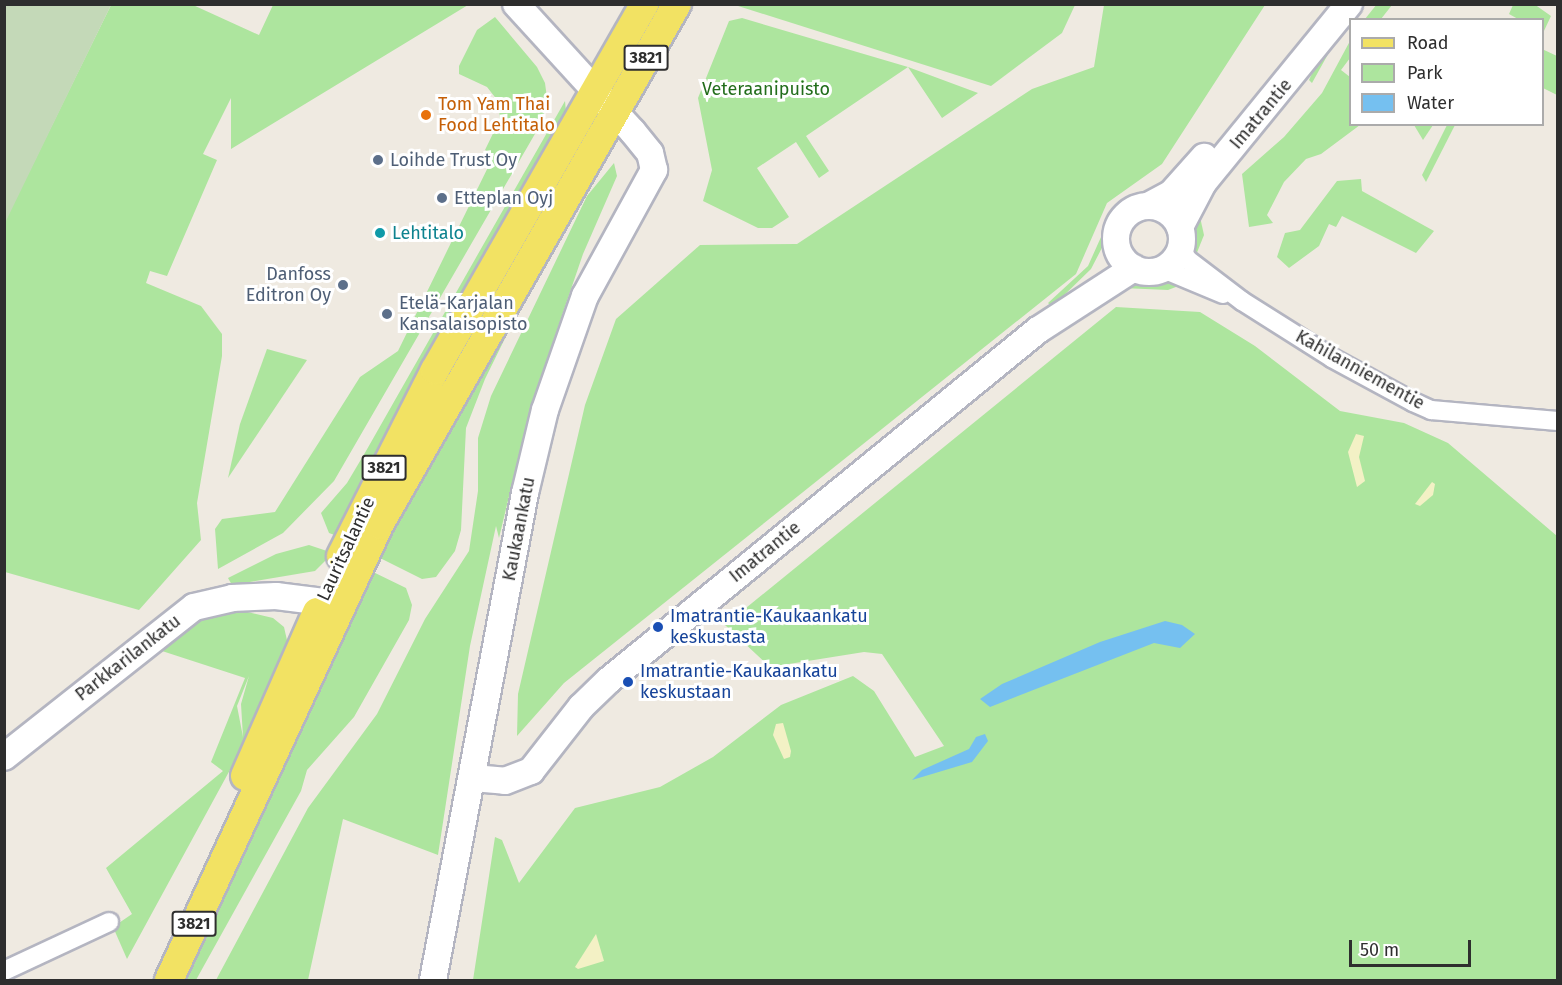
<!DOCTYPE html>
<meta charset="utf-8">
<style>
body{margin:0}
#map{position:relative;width:1562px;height:985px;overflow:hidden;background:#efeae1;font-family:"Fira Sans",sans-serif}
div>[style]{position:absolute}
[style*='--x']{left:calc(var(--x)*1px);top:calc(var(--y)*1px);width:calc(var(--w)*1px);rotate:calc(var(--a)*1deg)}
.green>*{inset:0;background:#ade59e}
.sand>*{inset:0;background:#f3f1c5}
.cemetery>*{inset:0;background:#c4d9b8}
.water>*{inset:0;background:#75c0f0}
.roads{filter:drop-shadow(2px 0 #b4b5c1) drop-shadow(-2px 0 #b4b5c1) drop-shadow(0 2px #b4b5c1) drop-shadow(0 -2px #b4b5c1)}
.street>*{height:18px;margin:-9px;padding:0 9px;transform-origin:9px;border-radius:9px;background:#fff}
.secondary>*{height:26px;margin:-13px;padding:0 13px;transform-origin:13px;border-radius:13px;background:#fff}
.secondary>.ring{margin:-13px;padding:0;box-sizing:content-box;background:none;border:26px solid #fff;border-radius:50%}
.primary>*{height:28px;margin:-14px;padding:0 14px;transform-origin:14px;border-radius:14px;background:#f2e263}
.dots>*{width:16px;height:16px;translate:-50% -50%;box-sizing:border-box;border:3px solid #fff;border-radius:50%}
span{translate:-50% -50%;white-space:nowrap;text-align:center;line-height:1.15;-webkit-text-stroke:6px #fff;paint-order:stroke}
.shield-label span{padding:2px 4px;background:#fff;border:2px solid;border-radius:4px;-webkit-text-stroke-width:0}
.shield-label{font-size:16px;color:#2e2e2e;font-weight:700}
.park-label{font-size:18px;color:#226d1b}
.food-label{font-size:18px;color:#c56008}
.left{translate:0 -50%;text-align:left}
.street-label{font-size:18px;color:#2e2e2e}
.service-label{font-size:18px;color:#4e5e75}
.right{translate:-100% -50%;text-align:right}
.culture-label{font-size:18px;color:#0d838f}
.transit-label{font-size:18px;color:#164399}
.frame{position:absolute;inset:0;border:6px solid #2e2e2e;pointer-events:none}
.legend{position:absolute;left:1349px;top:18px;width:195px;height:108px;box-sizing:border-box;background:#fff;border:2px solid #ababab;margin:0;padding:8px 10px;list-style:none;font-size:18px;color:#2e2e2e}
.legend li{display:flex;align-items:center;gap:12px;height:30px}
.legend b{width:30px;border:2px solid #ababab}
.scale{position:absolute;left:1349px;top:940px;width:122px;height:27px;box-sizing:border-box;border:3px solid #2e2e2e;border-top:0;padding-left:8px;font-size:18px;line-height:21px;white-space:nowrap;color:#2e2e2e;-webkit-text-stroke:4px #fff;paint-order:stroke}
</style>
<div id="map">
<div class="green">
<i style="clip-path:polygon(1377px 4px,1392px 5px,1381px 19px,1365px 19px)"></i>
<i style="clip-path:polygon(1534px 4px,1551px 16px,1543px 33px,1542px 20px,1518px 19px,1509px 14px,1513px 5px)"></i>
<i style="clip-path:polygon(111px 5px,193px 5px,259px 35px,273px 5px,468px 5px,231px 149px,231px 98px,203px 154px,217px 160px,167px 276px,150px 271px,146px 283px,201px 306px,222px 334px,222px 356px,197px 503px,201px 540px,139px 610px,5px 572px,4px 223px)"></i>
<i style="clip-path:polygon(735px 5px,735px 4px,1075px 5px,1062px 33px,991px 86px)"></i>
<i style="clip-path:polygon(1104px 5px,1265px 5px,1162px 164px,1107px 203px,1076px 274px,564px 683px,517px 736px,518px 694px,585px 405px,616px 319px,700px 245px,797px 244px,1032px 89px,1094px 67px)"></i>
<i style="clip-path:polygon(495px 17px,537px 67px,545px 83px,547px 98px,543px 120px,334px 481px,283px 533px,218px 569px,215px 529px,222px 519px,275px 512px,360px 377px,398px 351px,494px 155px,485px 150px,500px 119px,498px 101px,487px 87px,459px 74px,459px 66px,477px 30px)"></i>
<i style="clip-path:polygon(742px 18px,908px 67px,978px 93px,942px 118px,908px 67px,806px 136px,829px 171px,819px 178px,796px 142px,757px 168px,789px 217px,772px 228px,758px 228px,703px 201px,712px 170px,698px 98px,729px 21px)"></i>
<i style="clip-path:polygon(1343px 29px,1332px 47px,1312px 83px,1309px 80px,1317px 63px)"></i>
<i style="clip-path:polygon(1350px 41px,1350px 58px,1341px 70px,1350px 77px,1350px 124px,1360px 125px,1321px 154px,1306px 159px,1284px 182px,1267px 215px,1273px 223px,1249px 227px,1242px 174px,1284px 137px,1322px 93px)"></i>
<i style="clip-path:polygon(1542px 49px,1557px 56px,1557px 95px,1543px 88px)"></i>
<i style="clip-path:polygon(565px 101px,566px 112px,556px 138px,340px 537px,329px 533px,321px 513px,347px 483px,366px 451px)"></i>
<i style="clip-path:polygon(1414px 125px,1432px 124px,1433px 125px,1423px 140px)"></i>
<i style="clip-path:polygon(1447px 125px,1455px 125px,1426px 182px,1422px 175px)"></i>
<i style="clip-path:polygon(614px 163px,617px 176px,583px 254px,530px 409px,499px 538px,496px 526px,470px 646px,438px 855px,343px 819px,308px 980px,216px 980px,308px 808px,377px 714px,425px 619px,469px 551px,478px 491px,478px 438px,491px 396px,587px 196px)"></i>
<i style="clip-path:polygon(1361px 179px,1362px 191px,1434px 231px,1416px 253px,1342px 216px,1336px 227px,1329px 224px,1319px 246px,1289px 268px,1277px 257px,1285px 233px,1300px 230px,1337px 181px)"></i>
<i style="clip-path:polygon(1161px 191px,1120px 213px,1091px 269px,1052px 307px,1048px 303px,1088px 266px,1110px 217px,1124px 203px)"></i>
<i style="clip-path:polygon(1193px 215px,1200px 217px,1204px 235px,1196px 255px,1189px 233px)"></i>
<i style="clip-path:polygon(556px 235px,485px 379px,466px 428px,461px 530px,455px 551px,436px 577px,422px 579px,374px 555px)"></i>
<i style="clip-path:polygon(1137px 279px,1169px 281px,1181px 285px,1168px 290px,1122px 288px)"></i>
<i style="clip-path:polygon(1116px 307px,1200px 312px,1255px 346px,1340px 411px,1404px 423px,1448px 443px,1557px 536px,1557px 980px,473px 980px,495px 837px,502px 840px,519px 883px,575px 808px,660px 787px,713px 757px,781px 705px,853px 676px,874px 691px,915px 757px,944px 746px,882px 654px,864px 652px,770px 667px,725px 625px)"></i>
<i style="clip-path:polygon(267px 349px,307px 360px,228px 478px,240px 424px)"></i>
<i style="clip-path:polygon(309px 545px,333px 553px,315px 571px,232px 585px,228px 578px,276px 554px)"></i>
<i style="clip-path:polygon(369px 570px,406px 588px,412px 605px,409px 620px,354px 717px,307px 770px,301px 791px,196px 980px,181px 980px)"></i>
<i style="clip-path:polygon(evenodd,243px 611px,273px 618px,284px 627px,289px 649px,243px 746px,127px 959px,113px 927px,132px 914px,106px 868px,223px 771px,211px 762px,245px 678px,162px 651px,188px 623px,209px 614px,243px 611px,249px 676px,241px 704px,243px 737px,237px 706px,249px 676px)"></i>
</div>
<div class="sand">
<i style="clip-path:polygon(1356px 434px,1364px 436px,1359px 457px,1365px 481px,1357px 487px,1348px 452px)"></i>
<i style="clip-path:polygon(1432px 482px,1435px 484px,1433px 495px,1420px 506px,1415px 504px)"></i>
<i style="clip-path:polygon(783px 723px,791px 751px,790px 757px,784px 759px,773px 735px,776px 724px)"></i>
<i style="clip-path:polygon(596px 934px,604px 961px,578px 969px,575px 967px)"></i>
</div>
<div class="cemetery">
<i style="clip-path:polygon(5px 4px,111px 5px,5px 223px,4px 5px)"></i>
</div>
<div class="water">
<i style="clip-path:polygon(1165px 621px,1182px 625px,1195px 634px,1180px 648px,1154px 643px,990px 707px,980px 699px,1002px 684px,1100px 642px)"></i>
<i style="clip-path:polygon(985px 734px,988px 741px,972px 762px,912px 780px,922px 770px,969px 749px,976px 737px)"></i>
</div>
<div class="roads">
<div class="street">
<i style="--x:1181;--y:249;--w:13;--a:58"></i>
<i style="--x:1188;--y:260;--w:68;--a:37.2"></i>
<i style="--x:1242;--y:301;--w:107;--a:32.3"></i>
<i style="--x:1332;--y:358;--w:92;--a:28.5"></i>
<i style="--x:1413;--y:402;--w:20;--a:24"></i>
<i style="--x:1431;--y:410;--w:127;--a:5"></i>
<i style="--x:1163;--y:269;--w:65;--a:22.6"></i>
<i style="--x:4;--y:971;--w:116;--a:-25"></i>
</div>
<div class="secondary">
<i style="--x:1148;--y:206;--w:26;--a:-28"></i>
<i style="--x:1171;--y:194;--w:50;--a:-48.3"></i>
<i class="ring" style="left:1116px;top:206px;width:40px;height:40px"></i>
<i style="--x:1180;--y:227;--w:50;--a:-62.4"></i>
<i style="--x:1203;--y:183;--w:231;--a:-50.8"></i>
<i style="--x:4;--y:757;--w:242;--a:-38.3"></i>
<i style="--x:194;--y:607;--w:39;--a:-13"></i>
<i style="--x:232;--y:598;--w:44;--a:-2.6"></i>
<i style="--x:276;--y:596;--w:64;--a:7.2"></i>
<i style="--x:473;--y:778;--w:32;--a:5"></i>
<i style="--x:505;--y:781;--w:28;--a:-21"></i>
<i style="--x:531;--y:771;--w:81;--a:-52"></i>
<i style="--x:581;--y:707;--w:39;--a:-44"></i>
<i style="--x:609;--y:680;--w:554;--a:-39.21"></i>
<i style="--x:1038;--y:330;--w:114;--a:-32.9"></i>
<i style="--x:433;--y:980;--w:496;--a:-79.3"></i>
<i style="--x:525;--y:493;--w:85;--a:-76.5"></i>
<i style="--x:545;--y:410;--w:121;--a:-70.7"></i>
<i style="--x:585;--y:296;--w:144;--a:-61.3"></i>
<i style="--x:654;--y:170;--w:17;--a:-103"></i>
<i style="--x:650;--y:153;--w:28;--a:-129"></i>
<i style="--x:632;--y:131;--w:172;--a:-132.4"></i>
</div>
<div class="primary">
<i style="--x:341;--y:556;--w:208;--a:-63.2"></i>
<i style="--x:435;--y:370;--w:422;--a:-60.2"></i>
<i style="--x:245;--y:776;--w:179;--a:-66.3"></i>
<i style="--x:169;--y:980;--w:501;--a:-65.22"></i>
<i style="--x:379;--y:525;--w:600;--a:-60.23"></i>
</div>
</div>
<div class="dots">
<i style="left:426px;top:115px;background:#e8710a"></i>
<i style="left:378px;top:160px;background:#5c6f8a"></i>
<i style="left:442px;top:198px;background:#5c6f8a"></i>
<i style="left:380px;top:233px;background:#0f9aa8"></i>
<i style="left:343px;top:285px;background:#5c6f8a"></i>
<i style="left:387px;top:314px;background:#5c6f8a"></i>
<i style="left:658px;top:627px;background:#1a4fb4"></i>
<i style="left:628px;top:682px;background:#1a4fb4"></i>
</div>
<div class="shield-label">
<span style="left:646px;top:58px">3821</span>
<span style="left:384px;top:468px">3821</span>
<span style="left:194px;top:924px">3821</span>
</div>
<div class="park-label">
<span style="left:766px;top:89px">Veteraanipuisto</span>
</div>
<div class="food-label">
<span class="left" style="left:438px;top:115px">Tom Yam Thai<br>Food Lehtitalo</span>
</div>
<div class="street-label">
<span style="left:1261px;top:114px;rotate:-50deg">Imatrantie</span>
<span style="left:1360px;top:370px;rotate:29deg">Kahilanniementie</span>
<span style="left:519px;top:529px;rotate:-79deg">Kaukaankatu</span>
<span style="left:346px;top:549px;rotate:-65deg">Lauritsalantie</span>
<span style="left:765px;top:552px;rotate:-39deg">Imatrantie</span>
<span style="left:128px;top:658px;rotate:-38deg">Parkkarilankatu</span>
</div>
<div class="service-label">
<span class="left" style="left:390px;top:160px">Loihde Trust Oy</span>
<span class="left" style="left:454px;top:198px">Etteplan Oyj</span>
<span class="right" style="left:331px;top:285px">Danfoss<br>Editron Oy</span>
<span class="left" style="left:399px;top:314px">Etelä-Karjalan<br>Kansalaisopisto</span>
</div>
<div class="culture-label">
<span class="left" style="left:392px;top:233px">Lehtitalo</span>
</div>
<div class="transit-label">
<span class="left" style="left:670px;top:627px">Imatrantie-Kaukaankatu<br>keskustasta</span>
<span class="left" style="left:640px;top:682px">Imatrantie-Kaukaankatu<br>keskustaan</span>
</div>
<div class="frame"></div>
<ul class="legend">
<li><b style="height:8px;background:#f2e263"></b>Road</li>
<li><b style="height:16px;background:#ade59e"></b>Park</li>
<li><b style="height:16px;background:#75c0f0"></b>Water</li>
</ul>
<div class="scale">50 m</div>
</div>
